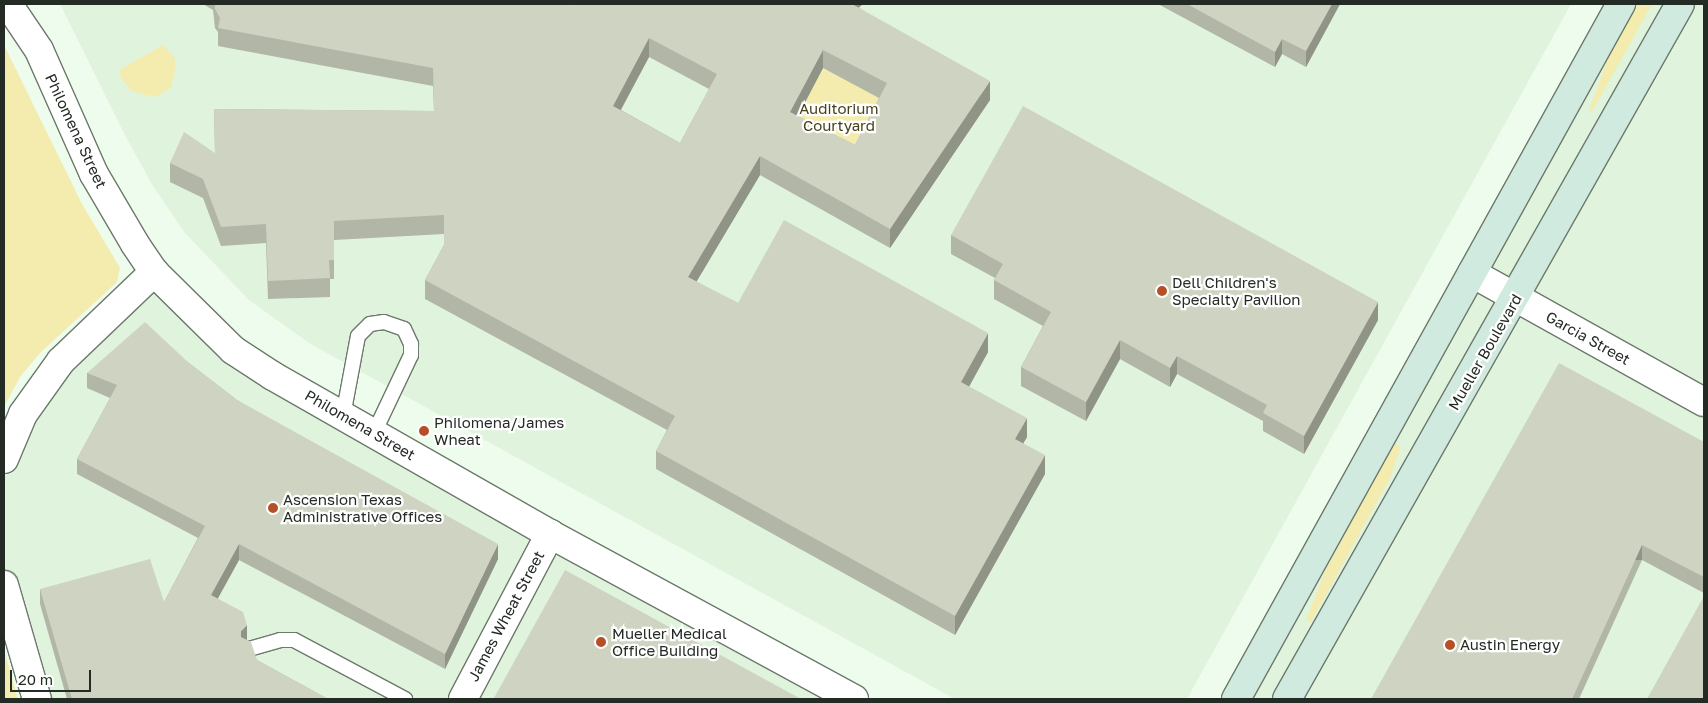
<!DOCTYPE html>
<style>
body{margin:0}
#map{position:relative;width:1708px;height:703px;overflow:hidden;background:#edfcec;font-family:"Golos Text",sans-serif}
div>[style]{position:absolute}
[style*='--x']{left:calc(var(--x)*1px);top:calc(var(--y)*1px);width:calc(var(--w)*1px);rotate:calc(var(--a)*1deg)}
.built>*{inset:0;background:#dff3dd}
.green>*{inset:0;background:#f3ecae;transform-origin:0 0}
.roads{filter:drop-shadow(1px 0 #6c796b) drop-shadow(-1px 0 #6c796b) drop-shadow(0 1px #6c796b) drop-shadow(0 -1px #6c796b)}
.lane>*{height:14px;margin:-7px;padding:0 7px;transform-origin:7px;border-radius:7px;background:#fff}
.street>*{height:28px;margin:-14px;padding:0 14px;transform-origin:14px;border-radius:14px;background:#fff}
.secondary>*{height:28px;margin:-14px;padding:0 14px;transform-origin:14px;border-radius:14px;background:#d1eadf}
.wall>*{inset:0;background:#b1b6a6}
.shaded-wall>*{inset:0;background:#909487;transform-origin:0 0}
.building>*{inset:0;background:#ced4c1}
.dots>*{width:14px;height:14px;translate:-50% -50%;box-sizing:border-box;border:2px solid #fff;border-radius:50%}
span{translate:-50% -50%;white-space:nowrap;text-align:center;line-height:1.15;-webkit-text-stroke:4.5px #fff;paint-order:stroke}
.park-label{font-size:15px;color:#474119}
.street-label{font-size:15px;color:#242a24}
.poi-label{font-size:15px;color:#242a24}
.left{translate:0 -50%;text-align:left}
.frame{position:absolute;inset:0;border:5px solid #242a24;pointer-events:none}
.scale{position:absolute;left:10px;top:670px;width:81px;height:22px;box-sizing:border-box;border:2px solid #242a24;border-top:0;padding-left:6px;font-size:15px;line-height:18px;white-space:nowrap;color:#242a24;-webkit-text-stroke:4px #fff;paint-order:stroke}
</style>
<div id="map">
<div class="built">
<i style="clip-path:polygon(60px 4px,1571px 4px,1187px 699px,955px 699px,309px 343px,249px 300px,185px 233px,153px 186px,126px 137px)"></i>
<i style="clip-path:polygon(1621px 4px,1704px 4px,1704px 699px,1236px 699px)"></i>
<i style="clip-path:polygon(154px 272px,233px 350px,858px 699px,37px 699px,4px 586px,4px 459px,23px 414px)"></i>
</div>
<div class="green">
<i style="clip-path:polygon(1636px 4px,1652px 4px,1593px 110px,1589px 111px,1610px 51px)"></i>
<i style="clip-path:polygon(4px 45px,82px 204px,120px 268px,117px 282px,40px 353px,20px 377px,4px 407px)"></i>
<i style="clip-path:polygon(163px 45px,174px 57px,176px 66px,171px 88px,155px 97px,131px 91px,121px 78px,119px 70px)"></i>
<i style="left:823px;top:68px;width:72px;height:71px;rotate:28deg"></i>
<i style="clip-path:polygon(1394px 443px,1401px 447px,1389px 480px,1311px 622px,1306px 620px,1326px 569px)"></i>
<i style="clip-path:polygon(4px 650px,18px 699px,4px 699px)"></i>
</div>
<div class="roads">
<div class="lane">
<i style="--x:343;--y:416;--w:81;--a:-79.4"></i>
<i style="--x:358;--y:336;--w:17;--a:-45"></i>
<i style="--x:370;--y:324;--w:14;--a:-8"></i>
<i style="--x:384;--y:322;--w:21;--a:19"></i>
<i style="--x:404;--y:329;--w:17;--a:65"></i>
<i style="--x:411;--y:344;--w:11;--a:90"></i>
<i style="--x:411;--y:355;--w:86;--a:115.4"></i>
<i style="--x:249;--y:649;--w:32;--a:-16"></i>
<i style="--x:280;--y:640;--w:14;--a:0"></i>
<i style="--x:294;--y:640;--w:126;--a:28"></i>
</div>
<div class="street">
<i style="--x:8;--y:4;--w:55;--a:56"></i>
<i style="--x:39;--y:50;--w:136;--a:66.1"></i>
<i style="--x:94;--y:174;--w:81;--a:59.6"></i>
<i style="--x:135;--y:244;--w:34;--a:56"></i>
<i style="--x:154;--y:272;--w:111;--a:44.6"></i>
<i style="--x:233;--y:350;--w:48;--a:33"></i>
<i style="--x:273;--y:376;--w:319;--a:29.7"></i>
<i style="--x:550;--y:534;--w:346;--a:28.5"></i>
<i style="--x:1472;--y:273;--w:265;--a:29.1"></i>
<i style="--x:4;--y:459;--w:49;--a:-67.1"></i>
<i style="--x:23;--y:414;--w:65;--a:-54.4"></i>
<i style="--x:61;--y:361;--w:129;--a:-43.7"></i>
<i style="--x:4;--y:585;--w:119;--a:73.9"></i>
<i style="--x:463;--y:699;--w:187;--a:-62.2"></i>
</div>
<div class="secondary">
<i style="--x:1236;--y:699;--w:795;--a:-61.02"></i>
<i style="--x:1287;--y:699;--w:798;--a:-60.51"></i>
</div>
</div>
<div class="wall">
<i style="clip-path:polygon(evenodd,203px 4px,570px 4px,574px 6px,858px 7px,990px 100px,890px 248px,760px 175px,696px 282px,738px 303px,988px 352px,969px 387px,1027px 437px,1023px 443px,1045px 474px,955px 635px,656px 469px,656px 451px,667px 430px,425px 299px,425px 280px,444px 245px,444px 234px,334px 240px,334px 279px,330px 279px,330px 297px,268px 299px,266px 243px,221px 246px,203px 198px,170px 182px,170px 163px,215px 153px,214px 109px,434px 111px,433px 86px,218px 46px,218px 32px,215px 28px,213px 10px,203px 4px,649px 57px,709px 89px,680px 143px,621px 110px,649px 57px,203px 4px,823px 68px,879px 98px,855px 145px,798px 116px,823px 68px)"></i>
<i style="clip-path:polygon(1158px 4px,1340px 4px,1306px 67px,1282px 54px,1275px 67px)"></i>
<i style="clip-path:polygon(951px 235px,1378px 320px,1304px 454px,1263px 431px,1263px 421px,1177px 374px,1170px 387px,1120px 359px,1086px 421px,1021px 386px,1021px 367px,1043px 326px,994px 299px,994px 280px,995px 278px,951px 254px)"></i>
<i style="clip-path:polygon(189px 363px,237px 400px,498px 559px,445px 669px,239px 560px,217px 599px,247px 640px,257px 660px,328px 699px,67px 699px,40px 604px,40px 589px,164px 602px,198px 538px,77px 474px,77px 459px,110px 398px,87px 388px,87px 373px)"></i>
<i style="clip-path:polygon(1704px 442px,1704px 593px,1642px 560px,1579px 699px,1371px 699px)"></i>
</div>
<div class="shaded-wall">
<i style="clip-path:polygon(846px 4px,863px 4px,846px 19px)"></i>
<i style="clip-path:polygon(1332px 4px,1340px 4px,1306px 67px,1306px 51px)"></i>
<i style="clip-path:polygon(649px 38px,649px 57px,613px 124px,613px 106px)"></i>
<i style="clip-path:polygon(1282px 39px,1282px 54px,1275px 67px,1275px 52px)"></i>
<i style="clip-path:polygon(823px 50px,823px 68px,790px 131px,790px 112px)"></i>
<i style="clip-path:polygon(990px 81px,990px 100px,890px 248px,890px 229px)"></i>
<i style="clip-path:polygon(760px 156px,760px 175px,688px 296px,688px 277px)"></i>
<i style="clip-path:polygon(1378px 302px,1378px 320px,1304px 454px,1304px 436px)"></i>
<i style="clip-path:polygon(988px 333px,988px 352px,961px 401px,961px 382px)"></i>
<i style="clip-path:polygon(1120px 340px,1120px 359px,1086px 421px,1086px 402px)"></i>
<i style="clip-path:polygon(1177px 356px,1177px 374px,1170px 387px,1170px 368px)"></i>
<i style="clip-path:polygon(1027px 418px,1027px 437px,1015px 458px,1015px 439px)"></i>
<i style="clip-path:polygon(1045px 455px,1045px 474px,955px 635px,955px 616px)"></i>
<i style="clip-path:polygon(239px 544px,239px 560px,211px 611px,211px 595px)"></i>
<i style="clip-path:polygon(498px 544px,498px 559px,445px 669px,445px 654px)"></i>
<i style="left:1642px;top:545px;width:15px;height:169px;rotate:90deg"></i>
<i style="clip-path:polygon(247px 625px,247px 641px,241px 646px,241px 631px)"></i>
</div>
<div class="building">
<i style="clip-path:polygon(evenodd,215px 4px,570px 4px,574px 6px,575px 4px,852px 4px,990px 81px,890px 229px,760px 156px,688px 277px,738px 303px,784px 220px,988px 333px,961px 382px,1027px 418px,1015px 439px,1045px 455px,955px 616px,656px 451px,675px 416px,425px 280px,444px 245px,444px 215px,334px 221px,334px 260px,329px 260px,330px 278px,268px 281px,266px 224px,221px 227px,203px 179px,170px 163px,184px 132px,215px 153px,214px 109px,434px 111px,433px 68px,218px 28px,220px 18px,215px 9px,215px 4px,649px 38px,717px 74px,680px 143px,613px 106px,649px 38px,215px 4px,823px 50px,887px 83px,855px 145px,790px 112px,823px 50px)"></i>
<i style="clip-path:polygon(1187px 4px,1332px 4px,1306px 51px,1282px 39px,1275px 52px)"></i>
<i style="clip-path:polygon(1023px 106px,1378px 302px,1304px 436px,1263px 413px,1267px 405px,1177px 356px,1170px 368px,1120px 340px,1086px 402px,1021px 367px,1051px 312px,994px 280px,1003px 264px,951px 235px)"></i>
<i style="clip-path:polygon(145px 322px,189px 363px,237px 400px,498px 544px,445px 654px,239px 544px,211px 595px,243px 612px,247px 625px,241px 631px,241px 637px,251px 642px,257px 660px,328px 699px,72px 699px,40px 589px,150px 559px,164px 602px,205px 526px,77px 459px,117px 385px,87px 373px)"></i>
<i style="clip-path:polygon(1559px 363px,1704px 442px,1704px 577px,1642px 545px,1572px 699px,1371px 699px)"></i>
<i style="clip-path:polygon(565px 570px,801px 699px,495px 699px,494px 698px)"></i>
<i style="clip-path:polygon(1704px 596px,1704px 699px,1647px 699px)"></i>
</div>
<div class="dots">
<i style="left:1162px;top:291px;background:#b64f28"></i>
<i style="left:424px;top:431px;background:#b64f28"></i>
<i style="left:273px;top:508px;background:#b64f28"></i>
<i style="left:601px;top:642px;background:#b64f28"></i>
<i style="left:1450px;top:645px;background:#b64f28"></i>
</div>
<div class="park-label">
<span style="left:839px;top:117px">Auditorium<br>Courtyard</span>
</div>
<div class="street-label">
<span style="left:76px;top:131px;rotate:65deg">Philomena Street</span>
<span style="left:1588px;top:338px;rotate:29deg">Garcia Street</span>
<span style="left:1485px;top:352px;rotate:-60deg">Mueller Boulevard</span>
<span style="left:360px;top:425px;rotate:30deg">Philomena Street</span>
<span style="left:506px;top:616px;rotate:-62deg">James Wheat Street</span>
</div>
<div class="poi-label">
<span class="left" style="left:1172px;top:291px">Dell Children's<br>Specialty Pavilion</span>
<span class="left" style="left:434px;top:431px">Philomena/James<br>Wheat</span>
<span class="left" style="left:283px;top:508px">Ascension Texas<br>Administrative Offices</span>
<span class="left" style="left:612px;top:642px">Mueller Medical<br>Office Building</span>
<span class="left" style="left:1460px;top:645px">Austin Energy</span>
</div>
<div class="frame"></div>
<div class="scale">20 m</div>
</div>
